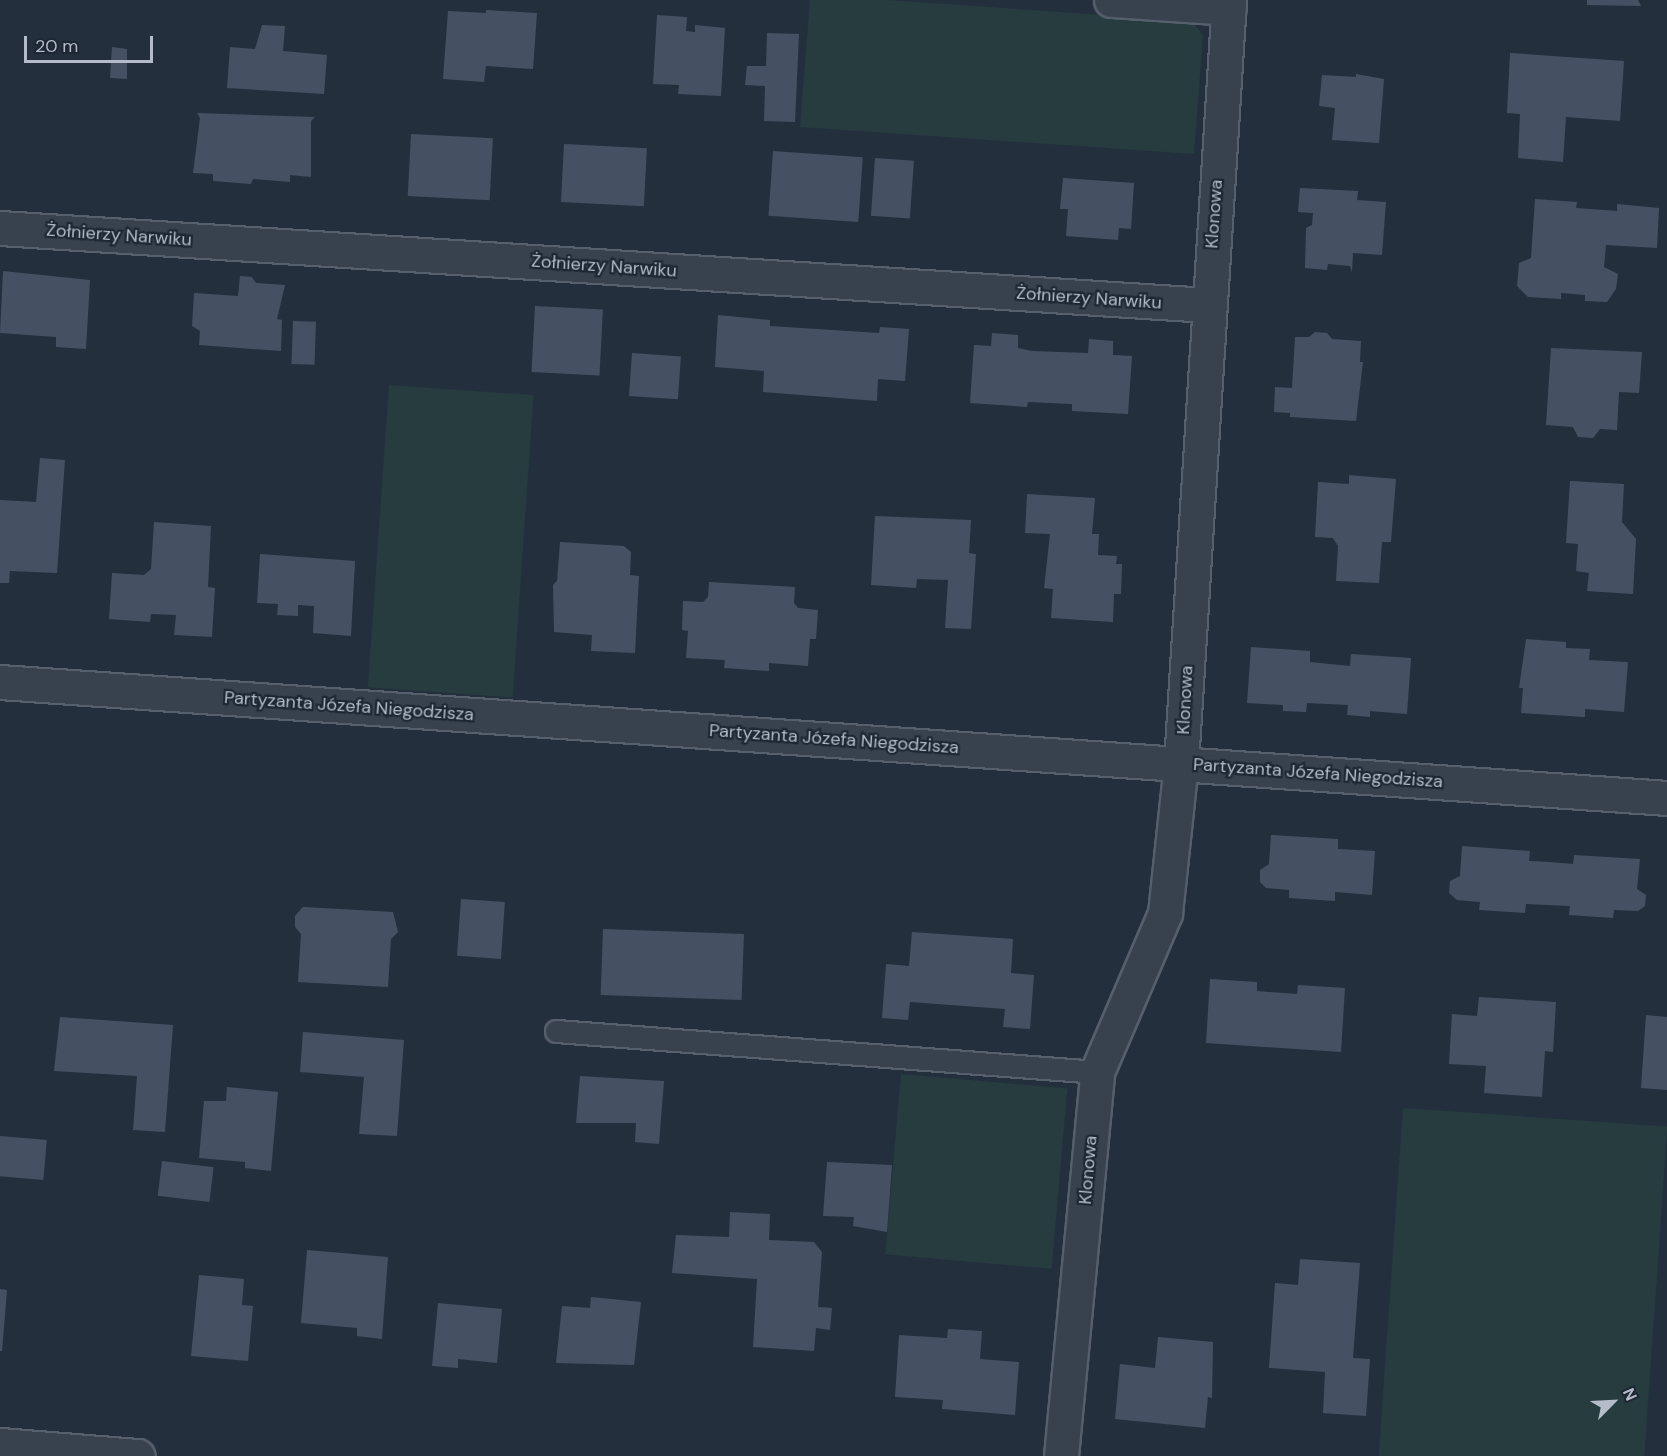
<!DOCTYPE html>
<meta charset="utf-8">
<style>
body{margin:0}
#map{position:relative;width:1667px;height:1456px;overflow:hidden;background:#242f3e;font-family:"DM Sans",sans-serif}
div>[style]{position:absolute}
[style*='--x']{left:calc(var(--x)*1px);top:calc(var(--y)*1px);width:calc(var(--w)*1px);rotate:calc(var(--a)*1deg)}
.green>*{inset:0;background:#263c3f;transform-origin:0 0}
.building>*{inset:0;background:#455162;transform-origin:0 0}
.roads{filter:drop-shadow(2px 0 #565f6c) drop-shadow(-2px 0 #565f6c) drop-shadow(0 2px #565f6c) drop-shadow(0 -2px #565f6c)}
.lane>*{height:21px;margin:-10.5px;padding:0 10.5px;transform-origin:10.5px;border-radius:10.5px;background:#38414e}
.street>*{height:33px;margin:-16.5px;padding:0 16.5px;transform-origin:16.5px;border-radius:16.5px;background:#38414e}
span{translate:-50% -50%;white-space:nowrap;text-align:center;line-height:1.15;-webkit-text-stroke:4.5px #1d2633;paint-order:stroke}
.street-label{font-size:18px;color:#b4bcc9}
.north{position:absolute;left:1583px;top:1372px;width:60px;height:60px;-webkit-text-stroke:4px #1d2633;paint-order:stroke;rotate:66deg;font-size:16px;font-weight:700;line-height:24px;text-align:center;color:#b4bcc9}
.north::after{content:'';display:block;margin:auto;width:21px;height:27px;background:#b4bcc9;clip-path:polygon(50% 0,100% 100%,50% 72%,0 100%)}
.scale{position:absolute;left:24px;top:36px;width:129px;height:27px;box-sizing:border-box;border:3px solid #b4bcc9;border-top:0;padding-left:8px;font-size:18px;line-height:21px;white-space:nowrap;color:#b4bcc9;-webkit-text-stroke:4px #1d2633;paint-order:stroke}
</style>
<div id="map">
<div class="green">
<i style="clip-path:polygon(810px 0,887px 0,1192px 21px,1203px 35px,1194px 154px,800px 127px)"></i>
<i style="left:389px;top:385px;width:145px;height:303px;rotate:4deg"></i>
<i style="left:901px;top:1074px;width:167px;height:181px;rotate:5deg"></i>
<i style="left:1403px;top:1108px;width:265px;height:349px;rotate:4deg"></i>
</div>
<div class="building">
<i style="clip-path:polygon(1587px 0,1638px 0,1641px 6px,1587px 5px)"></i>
<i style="clip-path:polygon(486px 10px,537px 13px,533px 69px,486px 66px,484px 82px,443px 79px,448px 11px,486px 13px)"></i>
<i style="clip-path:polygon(657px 15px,687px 17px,686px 31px,695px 32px,695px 25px,725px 28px,721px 96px,678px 94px,679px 85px,653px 84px)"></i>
<i style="clip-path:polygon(262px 25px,285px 26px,283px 51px,327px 55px,324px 94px,227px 88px,230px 47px,255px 49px)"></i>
<i style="clip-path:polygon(767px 33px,799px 34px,795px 122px,764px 121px,765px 86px,745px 85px,747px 66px,766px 66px)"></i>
<i style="clip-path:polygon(112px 47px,127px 49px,127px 79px,110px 78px)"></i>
<i style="clip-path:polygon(1510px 53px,1624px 61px,1620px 121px,1566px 117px,1563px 162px,1518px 158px,1520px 114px,1507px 113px)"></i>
<i style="clip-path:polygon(1356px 74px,1384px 79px,1379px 143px,1332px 140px,1335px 108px,1319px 106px,1322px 75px,1356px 77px)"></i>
<i style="clip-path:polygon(197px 113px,315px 117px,311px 121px,311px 177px,290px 175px,290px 182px,253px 179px,251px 184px,213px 181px,213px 174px,193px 173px,200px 118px)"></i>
<i style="left:411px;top:134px;width:82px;height:62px;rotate:3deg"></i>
<i style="left:564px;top:144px;width:83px;height:58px;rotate:3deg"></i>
<i style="left:773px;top:151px;width:90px;height:65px;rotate:4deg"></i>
<i style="left:875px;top:158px;width:39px;height:58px;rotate:4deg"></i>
<i style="clip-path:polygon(1063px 178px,1134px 183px,1131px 229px,1119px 228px,1118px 240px,1066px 236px,1068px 209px,1060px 209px)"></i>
<i style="clip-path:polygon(1300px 188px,1358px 191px,1357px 200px,1386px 202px,1382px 255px,1353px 253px,1352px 272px,1350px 266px,1328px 264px,1327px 270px,1305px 268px,1306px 228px,1312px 225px,1313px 213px,1298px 212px)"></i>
<i style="clip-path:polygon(1535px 199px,1577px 202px,1576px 208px,1605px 210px,1617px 211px,1617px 204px,1659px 208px,1657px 248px,1606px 245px,1604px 267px,1618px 274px,1616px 289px,1607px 302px,1585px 301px,1585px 295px,1561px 293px,1561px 299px,1528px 297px,1517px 286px,1519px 263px,1531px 258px)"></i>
<i style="clip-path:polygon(3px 271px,90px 280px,86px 349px,56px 347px,56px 337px,0 333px)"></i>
<i style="clip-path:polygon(240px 276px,252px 277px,256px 283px,285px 285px,277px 319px,282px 320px,281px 351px,199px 345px,200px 331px,192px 326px,194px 293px,238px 296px)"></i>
<i style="left:535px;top:306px;width:68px;height:66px;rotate:3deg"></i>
<i style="clip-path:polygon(718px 315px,770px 320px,770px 326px,879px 333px,880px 327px,909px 329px,905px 381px,878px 379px,877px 401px,763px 392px,764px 371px,715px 367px)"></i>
<i style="left:293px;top:321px;width:23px;height:43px;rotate:2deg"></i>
<i style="clip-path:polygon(1315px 332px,1327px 333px,1332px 339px,1361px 341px,1360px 362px,1363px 362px,1356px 421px,1290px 417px,1290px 413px,1274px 412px,1275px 387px,1292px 388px,1295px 337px,1309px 337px)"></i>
<i style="clip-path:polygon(992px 333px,1018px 335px,1018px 348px,1032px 351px,1088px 353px,1089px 339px,1113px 341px,1113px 355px,1132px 356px,1128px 414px,1072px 411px,1072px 404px,1028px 402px,1027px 407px,970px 403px,974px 345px,991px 346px)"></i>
<i style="clip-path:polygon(1551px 348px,1642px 352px,1639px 393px,1619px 392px,1617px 430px,1600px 429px,1593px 438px,1578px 437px,1573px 427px,1546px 425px)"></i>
<i style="left:632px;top:353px;width:49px;height:43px;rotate:4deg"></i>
<i style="clip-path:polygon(40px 458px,65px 460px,57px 573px,10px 571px,9px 583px,0 583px,0 500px,36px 502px)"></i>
<i style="clip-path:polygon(1349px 475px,1396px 479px,1391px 542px,1382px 542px,1379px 583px,1336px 581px,1338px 546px,1333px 538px,1315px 537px,1318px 482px,1349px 484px)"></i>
<i style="clip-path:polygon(1570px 481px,1624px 484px,1622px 522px,1636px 539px,1633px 594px,1587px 591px,1589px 573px,1576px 571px,1578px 544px,1566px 543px)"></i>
<i style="clip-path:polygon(1027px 494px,1095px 498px,1092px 534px,1099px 534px,1098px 555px,1117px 556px,1116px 564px,1122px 564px,1121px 594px,1114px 594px,1113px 622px,1051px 618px,1053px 589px,1044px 588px,1050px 534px,1025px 533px)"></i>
<i style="clip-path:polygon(875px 516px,971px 520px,969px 553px,976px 554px,971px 629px,945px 628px,948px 580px,917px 579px,916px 588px,871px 585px)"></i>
<i style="clip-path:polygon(154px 522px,211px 526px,208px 587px,215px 588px,212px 637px,174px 635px,176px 615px,151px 614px,150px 622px,109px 619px,112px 573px,144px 575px,151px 569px)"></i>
<i style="clip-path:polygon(560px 542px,624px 546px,631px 552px,630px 575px,639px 576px,635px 653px,591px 651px,592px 635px,554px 632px,553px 585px,557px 581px)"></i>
<i style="clip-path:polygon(260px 554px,355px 561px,351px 636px,313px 633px,314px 606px,298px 605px,298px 616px,277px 615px,278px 604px,257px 603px)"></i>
<i style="clip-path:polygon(709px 582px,795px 587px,794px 603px,798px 608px,818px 610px,816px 639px,810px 639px,808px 666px,769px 663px,769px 671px,724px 668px,725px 660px,686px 658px,688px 631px,682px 630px,683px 601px,703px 602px,708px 597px)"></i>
<i style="clip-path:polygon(1526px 639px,1566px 642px,1566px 648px,1590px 649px,1589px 660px,1628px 662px,1624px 712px,1585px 709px,1585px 717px,1521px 713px,1523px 688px,1519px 688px)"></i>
<i style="clip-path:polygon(1251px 647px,1310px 651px,1310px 662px,1350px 666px,1351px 654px,1411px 658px,1407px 714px,1370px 711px,1370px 717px,1347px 715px,1348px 705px,1307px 703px,1306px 712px,1283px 711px,1283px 705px,1247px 703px)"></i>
<i style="clip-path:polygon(1271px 835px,1338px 839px,1338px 849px,1375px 851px,1372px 895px,1335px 892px,1335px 901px,1289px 898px,1289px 890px,1266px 888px,1260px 882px,1260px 870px,1269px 864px)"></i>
<i style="clip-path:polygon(1462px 846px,1530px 851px,1529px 861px,1550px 862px,1573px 864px,1574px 855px,1640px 859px,1637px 889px,1646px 895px,1645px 906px,1638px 911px,1614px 910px,1613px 918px,1569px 915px,1570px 906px,1547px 905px,1526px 904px,1525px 913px,1479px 910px,1480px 902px,1457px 900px,1449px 893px,1450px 881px,1460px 876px)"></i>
<i style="left:461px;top:899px;width:44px;height:57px;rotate:4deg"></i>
<i style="clip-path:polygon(303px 907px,393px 912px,398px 932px,391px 939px,388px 987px,298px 982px,301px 934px,295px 927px,295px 916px)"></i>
<i style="left:603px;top:929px;width:141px;height:66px;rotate:2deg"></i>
<i style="clip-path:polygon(912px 932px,1013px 939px,1011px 973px,1034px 975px,1030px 1029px,1003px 1027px,1005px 1009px,910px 1002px,908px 1020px,882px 1018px,886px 964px,909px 966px)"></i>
<i style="clip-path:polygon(1210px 979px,1257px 982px,1257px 991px,1297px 994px,1298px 985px,1345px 988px,1341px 1052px,1206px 1043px)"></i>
<i style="clip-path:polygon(1479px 997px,1556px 1002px,1553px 1052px,1545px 1051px,1542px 1097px,1484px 1093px,1486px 1066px,1449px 1064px,1452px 1014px,1477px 1016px)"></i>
<i style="clip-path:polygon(1646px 1015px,1667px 1017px,1667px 1090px,1641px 1088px)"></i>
<i style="clip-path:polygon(60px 1017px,173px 1025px,165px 1132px,133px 1130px,137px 1076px,54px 1071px)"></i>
<i style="clip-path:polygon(303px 1032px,404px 1040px,397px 1136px,359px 1134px,364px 1077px,300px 1072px)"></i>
<i style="clip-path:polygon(580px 1076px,664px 1081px,659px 1144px,635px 1142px,636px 1123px,576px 1123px)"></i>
<i style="clip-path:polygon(227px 1087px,278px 1092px,271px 1171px,245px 1168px,245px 1162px,199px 1158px,204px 1101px,226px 1101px)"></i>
<i style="left:0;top:1136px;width:47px;height:40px;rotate:5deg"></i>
<i style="left:162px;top:1161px;width:52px;height:35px;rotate:7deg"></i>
<i style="clip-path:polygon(827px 1162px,892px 1165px,887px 1232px,853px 1226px,854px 1217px,823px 1216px)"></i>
<i style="clip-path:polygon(730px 1212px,770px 1214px,769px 1240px,814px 1242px,822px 1252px,818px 1307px,832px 1308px,830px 1330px,816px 1328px,814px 1351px,753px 1347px,757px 1279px,672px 1273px,676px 1235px,729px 1237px)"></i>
<i style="clip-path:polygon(307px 1250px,388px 1257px,382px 1339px,357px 1336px,357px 1328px,301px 1323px)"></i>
<i style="clip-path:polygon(1300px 1259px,1360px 1263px,1353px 1358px,1370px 1359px,1366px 1416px,1323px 1413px,1325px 1372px,1269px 1368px,1275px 1283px,1298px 1285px)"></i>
<i style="clip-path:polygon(199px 1275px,244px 1279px,242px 1305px,253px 1306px,248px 1361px,191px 1356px)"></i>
<i style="clip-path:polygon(0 1289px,7px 1290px,2px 1351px,0 1351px)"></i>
<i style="clip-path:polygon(591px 1297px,641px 1302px,634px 1365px,556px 1363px,562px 1306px,590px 1308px)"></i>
<i style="clip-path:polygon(438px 1303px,502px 1309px,497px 1363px,458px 1359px,458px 1368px,432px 1366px)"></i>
<i style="clip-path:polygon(948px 1329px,982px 1331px,980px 1359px,1019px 1362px,1015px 1415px,942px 1409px,943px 1400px,895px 1397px,899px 1335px,947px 1338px)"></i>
<i style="clip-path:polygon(1158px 1337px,1213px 1342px,1212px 1398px,1208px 1397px,1205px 1428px,1115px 1419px,1120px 1364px,1155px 1368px)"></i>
</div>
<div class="roads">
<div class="lane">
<i style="--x:556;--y:1031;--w:543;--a:4.33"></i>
</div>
<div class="street">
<i style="--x:1111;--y:0;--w:118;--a:3.9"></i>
<i style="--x:0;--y:228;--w:1210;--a:3.65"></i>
<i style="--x:0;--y:682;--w:1671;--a:3.98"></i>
<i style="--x:0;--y:1445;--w:138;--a:4.6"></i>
<i style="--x:1061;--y:1456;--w:386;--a:-84.6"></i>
<i style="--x:1097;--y:1072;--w:173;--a:-66.8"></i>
<i style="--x:1165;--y:913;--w:151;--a:-83.9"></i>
<i style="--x:1181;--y:763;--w:765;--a:-86.4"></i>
</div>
</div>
<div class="street-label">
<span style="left:1214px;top:214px;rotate:-86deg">Klonowa</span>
<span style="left:119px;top:235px;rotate:4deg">Żołnierzy Narwiku</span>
<span style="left:604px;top:266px;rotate:4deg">Żołnierzy Narwiku</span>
<span style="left:1089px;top:298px;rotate:4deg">Żołnierzy Narwiku</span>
<span style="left:1185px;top:700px;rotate:-87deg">Klonowa</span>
<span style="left:349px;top:706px;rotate:4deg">Partyzanta Józefa Niegodzisza</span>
<span style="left:834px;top:739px;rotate:4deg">Partyzanta Józefa Niegodzisza</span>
<span style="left:1318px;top:773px;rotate:4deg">Partyzanta Józefa Niegodzisza</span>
<span style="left:1088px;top:1170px;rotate:-85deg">Klonowa</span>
</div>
<div class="north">N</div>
<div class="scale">20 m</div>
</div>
